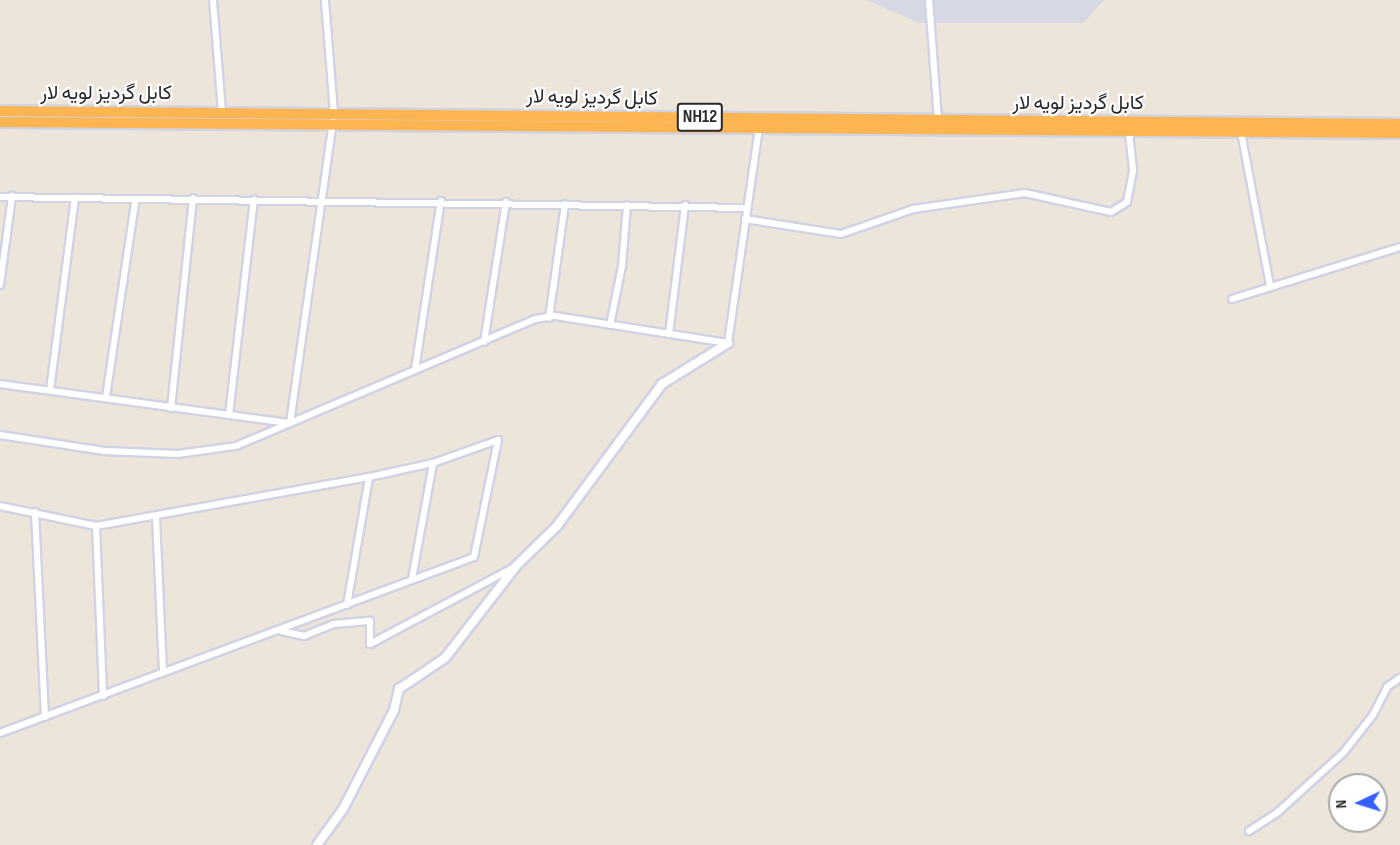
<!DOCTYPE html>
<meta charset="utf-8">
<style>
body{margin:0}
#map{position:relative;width:1400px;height:845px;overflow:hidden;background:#ede4da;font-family:"Sofia Sans Condensed",Vazirmatn,sans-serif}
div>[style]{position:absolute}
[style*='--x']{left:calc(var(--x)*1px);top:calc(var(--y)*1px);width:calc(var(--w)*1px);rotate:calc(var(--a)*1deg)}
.airport>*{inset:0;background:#d6d9e5}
.roads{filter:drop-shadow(2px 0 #cfd3e4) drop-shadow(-2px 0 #cfd3e4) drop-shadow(0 2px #cfd3e4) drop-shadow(0 -2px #cfd3e4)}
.minor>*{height:6px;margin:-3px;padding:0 3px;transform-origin:3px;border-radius:3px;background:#fff}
.tertiary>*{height:8px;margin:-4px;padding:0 4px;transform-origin:4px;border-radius:4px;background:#fff}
.trunk>*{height:10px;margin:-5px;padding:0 5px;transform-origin:5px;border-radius:5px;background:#fdb552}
span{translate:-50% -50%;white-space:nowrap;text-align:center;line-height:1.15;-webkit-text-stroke:4.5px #fff;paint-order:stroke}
.shield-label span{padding:2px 4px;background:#fff;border:2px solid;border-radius:4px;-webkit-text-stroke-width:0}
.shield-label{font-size:18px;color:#292929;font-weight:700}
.street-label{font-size:20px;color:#292929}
.north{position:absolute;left:1328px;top:773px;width:60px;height:60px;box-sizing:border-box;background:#fff;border:2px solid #a9a9a9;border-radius:50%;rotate:266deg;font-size:16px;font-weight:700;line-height:24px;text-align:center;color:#292929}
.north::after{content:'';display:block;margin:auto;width:21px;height:27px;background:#355fff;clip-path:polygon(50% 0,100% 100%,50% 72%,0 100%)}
</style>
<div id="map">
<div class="airport">
<i style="clip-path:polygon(866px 0,1104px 0,1083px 23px,920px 23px)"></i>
</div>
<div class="roads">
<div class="minor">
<i style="--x:213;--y:0;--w:111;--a:85.4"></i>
<i style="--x:929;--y:0;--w:120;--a:85.7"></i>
<i style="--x:1241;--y:132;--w:157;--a:79.3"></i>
<i style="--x:0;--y:197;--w:747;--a:0.84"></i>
<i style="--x:745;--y:219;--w:97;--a:8.9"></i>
<i style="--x:841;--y:234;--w:76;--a:-19.1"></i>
<i style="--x:913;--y:209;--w:113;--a:-8.1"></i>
<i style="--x:1025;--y:193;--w:88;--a:12.5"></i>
<i style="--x:1111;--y:212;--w:19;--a:-32"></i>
<i style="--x:1127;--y:202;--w:33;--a:-79"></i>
<i style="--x:1133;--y:170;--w:38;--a:-96"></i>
<i style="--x:0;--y:285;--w:90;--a:-82.3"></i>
<i style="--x:1232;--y:299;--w:176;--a:-17.2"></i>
<i style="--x:549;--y:318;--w:115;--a:-82"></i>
<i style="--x:610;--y:325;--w:60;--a:-78.5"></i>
<i style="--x:622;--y:266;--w:61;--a:-85.3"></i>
<i style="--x:669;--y:334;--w:130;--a:-82.9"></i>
<i style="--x:484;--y:342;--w:142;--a:-81.1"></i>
<i style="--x:415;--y:370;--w:171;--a:-81.3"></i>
<i style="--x:0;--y:384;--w:293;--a:7.7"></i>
<i style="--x:290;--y:423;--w:313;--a:-81.9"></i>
<i style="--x:334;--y:113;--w:113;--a:-94.6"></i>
<i style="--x:50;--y:390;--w:194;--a:-82.6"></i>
<i style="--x:106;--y:397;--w:197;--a:-81.5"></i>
<i style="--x:171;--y:408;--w:211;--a:-84"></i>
<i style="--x:229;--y:415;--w:217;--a:-83.4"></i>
<i style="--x:0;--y:435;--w:106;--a:8.7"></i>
<i style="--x:105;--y:451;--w:73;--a:2.4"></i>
<i style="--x:178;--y:454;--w:59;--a:-7.9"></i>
<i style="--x:236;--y:446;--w:325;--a:-23"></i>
<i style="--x:535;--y:319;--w:20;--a:-9"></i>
<i style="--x:555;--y:316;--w:175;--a:8.9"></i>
<i style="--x:728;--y:343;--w:218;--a:-81.8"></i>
<i style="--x:0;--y:506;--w:98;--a:11.8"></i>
<i style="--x:96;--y:526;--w:277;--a:-10.2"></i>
<i style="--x:369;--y:477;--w:66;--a:-12.3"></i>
<i style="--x:433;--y:463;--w:69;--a:-19.5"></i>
<i style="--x:498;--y:440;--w:119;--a:101.6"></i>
<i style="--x:474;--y:557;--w:506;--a:159.63"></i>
<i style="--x:35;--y:512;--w:205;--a:87.2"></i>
<i style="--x:156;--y:517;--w:155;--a:87.4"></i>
<i style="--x:96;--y:526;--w:170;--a:87.6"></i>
<i style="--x:412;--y:579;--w:118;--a:-79.7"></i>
<i style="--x:347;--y:605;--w:130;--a:-80.2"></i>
<i style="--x:281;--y:631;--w:24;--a:12"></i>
<i style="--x:304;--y:636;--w:32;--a:-22"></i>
<i style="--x:334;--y:624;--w:36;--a:-5"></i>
<i style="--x:370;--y:621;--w:23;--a:90"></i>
<i style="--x:370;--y:644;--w:162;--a:-28"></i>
<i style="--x:1249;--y:831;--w:35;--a:-33"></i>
<i style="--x:1278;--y:812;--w:88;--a:-42.2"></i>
<i style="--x:1343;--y:753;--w:48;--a:-51.7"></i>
<i style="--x:1373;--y:715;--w:31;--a:-63"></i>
<i style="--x:1387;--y:687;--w:16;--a:-35"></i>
</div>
<div class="tertiary">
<i style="--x:317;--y:845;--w:44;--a:-54.2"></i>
<i style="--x:343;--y:809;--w:111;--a:-62.7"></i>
<i style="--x:394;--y:710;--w:22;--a:-77"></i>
<i style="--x:399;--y:689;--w:55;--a:-34"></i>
<i style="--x:445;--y:658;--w:116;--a:-52.3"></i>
<i style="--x:516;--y:566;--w:57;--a:-44.3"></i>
<i style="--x:557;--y:526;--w:177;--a:-53.5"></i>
<i style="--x:662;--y:384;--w:78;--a:-31.8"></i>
</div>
<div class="trunk">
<i style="--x:0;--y:111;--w:1400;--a:0.53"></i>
<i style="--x:0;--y:122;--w:1400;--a:0.45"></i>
</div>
</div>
<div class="shield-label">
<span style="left:700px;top:117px">NH12</span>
</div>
<div class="street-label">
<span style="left:106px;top:93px">کابل گردیز لویه لار</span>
<span style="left:592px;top:98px;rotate:1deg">کابل گردیز لویه لار</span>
<span style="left:1078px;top:103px">کابل گردیز لویه لار</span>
</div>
<div class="north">N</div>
</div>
